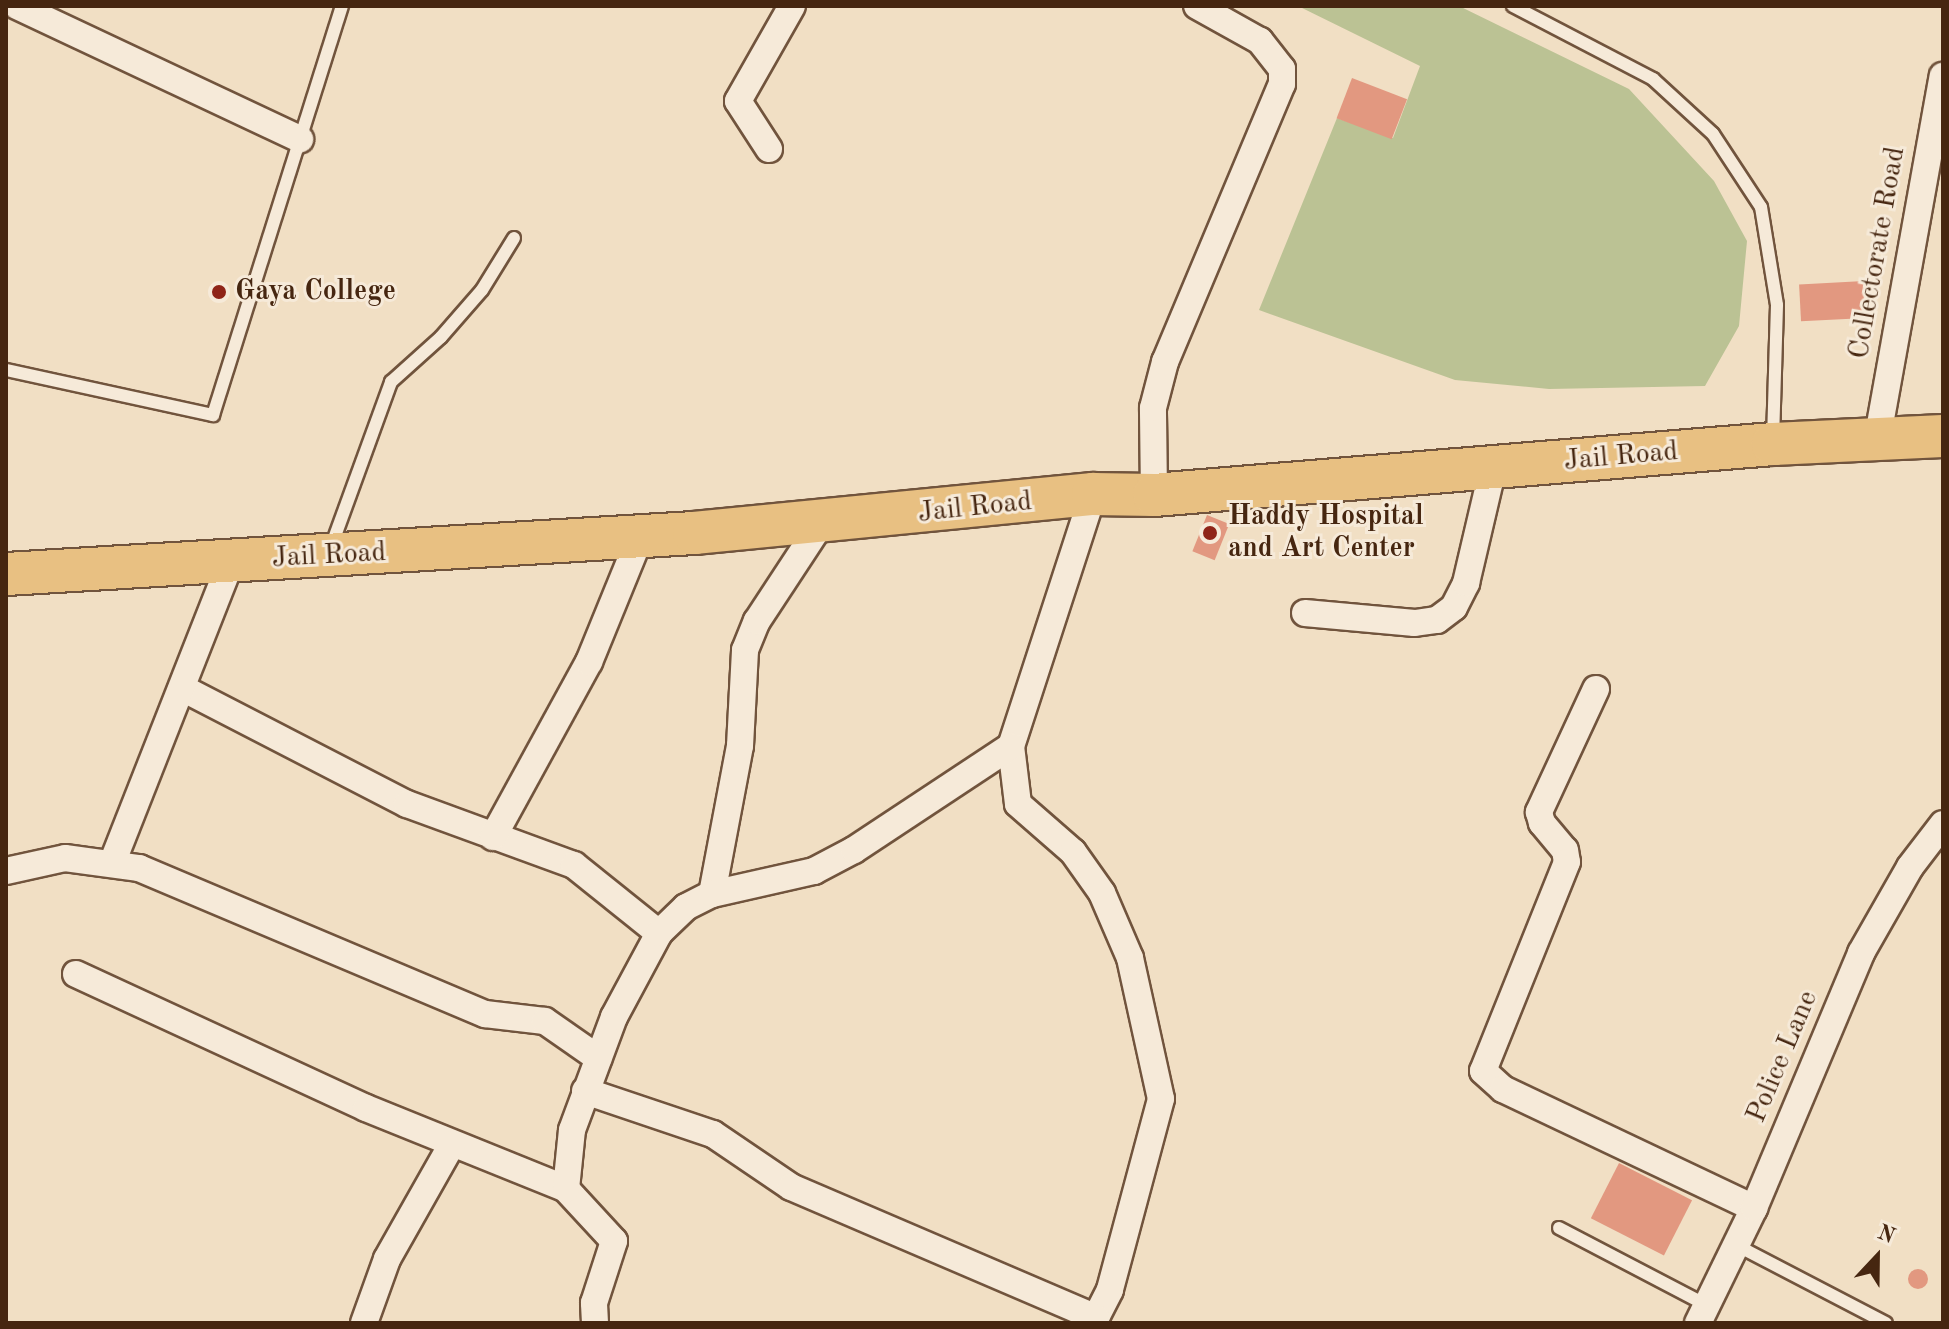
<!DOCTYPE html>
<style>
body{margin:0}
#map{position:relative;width:1949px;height:1329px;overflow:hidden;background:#f1dfc4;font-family:"Old Standard TT",serif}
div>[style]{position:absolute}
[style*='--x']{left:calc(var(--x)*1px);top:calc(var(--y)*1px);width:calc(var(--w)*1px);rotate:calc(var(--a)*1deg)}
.green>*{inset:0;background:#bbc294}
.building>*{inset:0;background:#e29880;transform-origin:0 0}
.round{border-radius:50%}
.roads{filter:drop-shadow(2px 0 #71543d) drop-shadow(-2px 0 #71543d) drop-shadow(0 2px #71543d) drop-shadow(0 -2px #71543d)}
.service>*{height:12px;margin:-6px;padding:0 6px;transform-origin:6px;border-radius:6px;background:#f6ead9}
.minor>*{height:26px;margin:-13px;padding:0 13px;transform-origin:13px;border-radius:13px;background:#f6ead9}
.primary>*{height:42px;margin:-21px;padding:0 21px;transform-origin:21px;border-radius:21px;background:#e8c082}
.dots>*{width:22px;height:22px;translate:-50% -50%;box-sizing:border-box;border:4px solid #f6ead9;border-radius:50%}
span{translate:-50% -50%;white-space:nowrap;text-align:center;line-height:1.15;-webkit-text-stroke:6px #f6ead9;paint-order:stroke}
.street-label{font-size:28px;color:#462610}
.poi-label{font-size:28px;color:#462610;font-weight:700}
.left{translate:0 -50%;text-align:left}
.frame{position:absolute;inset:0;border:8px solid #462610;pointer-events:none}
.north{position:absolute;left:1837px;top:1217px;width:80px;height:80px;-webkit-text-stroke:6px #f6ead9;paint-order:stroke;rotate:22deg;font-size:22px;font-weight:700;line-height:32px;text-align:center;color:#462610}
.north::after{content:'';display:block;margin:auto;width:28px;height:36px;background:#462610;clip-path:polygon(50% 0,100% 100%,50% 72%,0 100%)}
</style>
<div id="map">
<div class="green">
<i style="clip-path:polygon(1298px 6px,1459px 6px,1629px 89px,1714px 181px,1747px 241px,1739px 326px,1705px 386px,1549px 389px,1455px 380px,1259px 310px,1337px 118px,1393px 138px,1420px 66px)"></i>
</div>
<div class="building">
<i style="left:1352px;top:78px;width:59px;height:43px;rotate:21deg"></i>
<i style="left:1864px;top:281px;width:37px;height:65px;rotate:87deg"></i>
<i style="left:1207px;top:515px;width:24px;height:39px;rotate:22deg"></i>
<i style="left:1619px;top:1163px;width:82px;height:62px;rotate:27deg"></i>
<i class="round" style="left:1908px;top:1269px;width:20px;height:20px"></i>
</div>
<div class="roads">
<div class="service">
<i style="--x:1513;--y:6;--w:158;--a:27.5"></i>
<i style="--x:1653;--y:79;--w:81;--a:42.5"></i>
<i style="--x:1713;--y:134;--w:87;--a:56.7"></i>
<i style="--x:1761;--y:207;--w:99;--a:80.7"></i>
<i style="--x:1777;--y:305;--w:131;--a:91.7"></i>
<i style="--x:6;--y:370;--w:212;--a:12.3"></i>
<i style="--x:213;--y:415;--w:429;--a:-72.5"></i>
<i style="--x:331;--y:547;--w:176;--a:-70"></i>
<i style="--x:391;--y:382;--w:67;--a:-42"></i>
<i style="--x:441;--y:337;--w:62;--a:-48.9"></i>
<i style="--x:482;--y:290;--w:61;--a:-58.4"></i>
<i style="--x:1559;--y:1228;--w:166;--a:27.6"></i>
<i style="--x:1736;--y:1245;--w:169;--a:27.5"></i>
</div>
<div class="minor">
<i style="--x:17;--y:6;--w:313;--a:25.2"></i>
<i style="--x:769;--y:149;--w:57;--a:-122.9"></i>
<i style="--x:738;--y:101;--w:109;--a:-60.4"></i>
<i style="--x:1877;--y:441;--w:371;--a:-79.8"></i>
<i style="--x:1093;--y:494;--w:265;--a:108"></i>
<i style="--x:1011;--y:746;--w:58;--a:83.1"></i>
<i style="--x:1018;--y:804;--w:73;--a:41.1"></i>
<i style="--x:1073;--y:852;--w:50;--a:54.7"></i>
<i style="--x:1102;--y:893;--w:71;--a:66.7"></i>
<i style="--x:1130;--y:958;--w:144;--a:77.6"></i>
<i style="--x:1161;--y:1099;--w:198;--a:105"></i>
<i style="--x:1110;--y:1290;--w:37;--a:117"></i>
<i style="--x:1154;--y:495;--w:87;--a:-90.7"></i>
<i style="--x:1153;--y:408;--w:48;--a:-75.4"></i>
<i style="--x:1165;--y:362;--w:302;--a:-67.2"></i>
<i style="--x:1282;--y:84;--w:15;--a:-90"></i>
<i style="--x:1282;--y:69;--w:36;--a:-128"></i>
<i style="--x:1260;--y:41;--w:72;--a:-150.9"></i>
<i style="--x:1305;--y:613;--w:110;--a:5.2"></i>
<i style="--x:1415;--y:623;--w:22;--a:-8"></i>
<i style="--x:1437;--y:620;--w:21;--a:-37"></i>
<i style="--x:1454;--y:607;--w:27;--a:-63"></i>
<i style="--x:1466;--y:583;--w:118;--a:-76.8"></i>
<i style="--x:182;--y:688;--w:253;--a:27.3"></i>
<i style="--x:407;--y:804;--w:178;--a:20.1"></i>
<i style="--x:574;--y:865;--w:109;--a:38.7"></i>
<i style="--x:1596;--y:689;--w:136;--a:114.9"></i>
<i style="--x:1539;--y:812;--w:11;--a:75"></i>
<i style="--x:1542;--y:823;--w:35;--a:50"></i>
<i style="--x:1565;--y:850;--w:12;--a:81"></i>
<i style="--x:1567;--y:862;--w:225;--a:111.9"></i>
<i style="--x:1483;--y:1071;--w:27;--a:42"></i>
<i style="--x:1503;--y:1089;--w:278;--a:25.4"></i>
<i style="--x:493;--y:837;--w:200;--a:-61.3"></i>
<i style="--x:589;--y:662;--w:135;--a:-67.8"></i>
<i style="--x:113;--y:861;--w:322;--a:-68.5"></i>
<i style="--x:6;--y:871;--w:60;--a:-12.4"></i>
<i style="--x:65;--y:858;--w:75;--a:7.7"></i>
<i style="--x:139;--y:868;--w:376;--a:22.9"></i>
<i style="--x:485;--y:1014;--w:60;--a:6.7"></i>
<i style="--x:545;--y:1021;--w:65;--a:34.9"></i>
<i style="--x:712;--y:894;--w:151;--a:-79.3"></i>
<i style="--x:740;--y:746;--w:96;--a:-87"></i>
<i style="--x:745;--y:650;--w:31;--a:-68"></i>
<i style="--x:757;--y:621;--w:118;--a:-56.7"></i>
<i style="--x:76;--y:974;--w:319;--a:24.8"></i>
<i style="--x:366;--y:1108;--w:216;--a:22"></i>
<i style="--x:585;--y:1091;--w:135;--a:18.6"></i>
<i style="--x:713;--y:1134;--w:94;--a:34.2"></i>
<i style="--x:791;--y:1187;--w:332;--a:23.2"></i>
<i style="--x:364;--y:1323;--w:68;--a:-70.2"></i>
<i style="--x:387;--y:1259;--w:132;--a:-60.5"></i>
<i style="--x:595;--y:1323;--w:20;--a:-93"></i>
<i style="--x:594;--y:1303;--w:65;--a:-72.1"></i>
<i style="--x:614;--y:1241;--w:71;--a:-132.7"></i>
<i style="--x:566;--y:1189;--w:59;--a:-84.2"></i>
<i style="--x:572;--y:1130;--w:121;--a:-69.6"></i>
<i style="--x:614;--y:1017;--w:95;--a:-61.8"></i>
<i style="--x:659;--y:933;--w:37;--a:-44"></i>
<i style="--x:686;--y:907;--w:29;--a:-27"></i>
<i style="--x:712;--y:894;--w:105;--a:-12.7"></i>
<i style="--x:814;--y:871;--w:45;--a:-27.7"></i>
<i style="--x:854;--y:850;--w:188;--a:-33.5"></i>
<i style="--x:1698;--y:1323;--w:128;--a:-64"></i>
<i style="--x:1754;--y:1208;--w:277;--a:-67.2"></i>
<i style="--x:1861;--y:953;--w:99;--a:-60.3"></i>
<i style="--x:1910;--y:867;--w:54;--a:-52.5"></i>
</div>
<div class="primary">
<i style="--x:6;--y:574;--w:689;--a:-3.41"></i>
<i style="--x:694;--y:533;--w:401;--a:-5.6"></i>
<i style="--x:1093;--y:494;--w:61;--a:0.9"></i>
<i style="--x:1154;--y:495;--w:621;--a:-4.71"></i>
<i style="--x:1773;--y:444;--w:170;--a:-2.7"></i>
</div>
</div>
<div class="dots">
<i style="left:219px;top:292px;background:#8f2418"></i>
<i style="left:1210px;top:533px;background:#8f2418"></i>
</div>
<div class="street-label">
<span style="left:1878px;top:253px;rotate:-80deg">Collectorate Road</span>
<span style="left:1621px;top:457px;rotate:-5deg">Jail Road</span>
<span style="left:975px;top:508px;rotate:-6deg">Jail Road</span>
<span style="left:329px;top:556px;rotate:-3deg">Jail Road</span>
<span style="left:1783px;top:1057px;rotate:-67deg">Police Lane</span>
</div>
<div class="poi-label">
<span class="left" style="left:235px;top:292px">Gaya College</span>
<span class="left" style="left:1228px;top:533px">Haddy Hospital<br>and Art Center</span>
</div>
<div class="frame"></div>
<div class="north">N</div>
</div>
